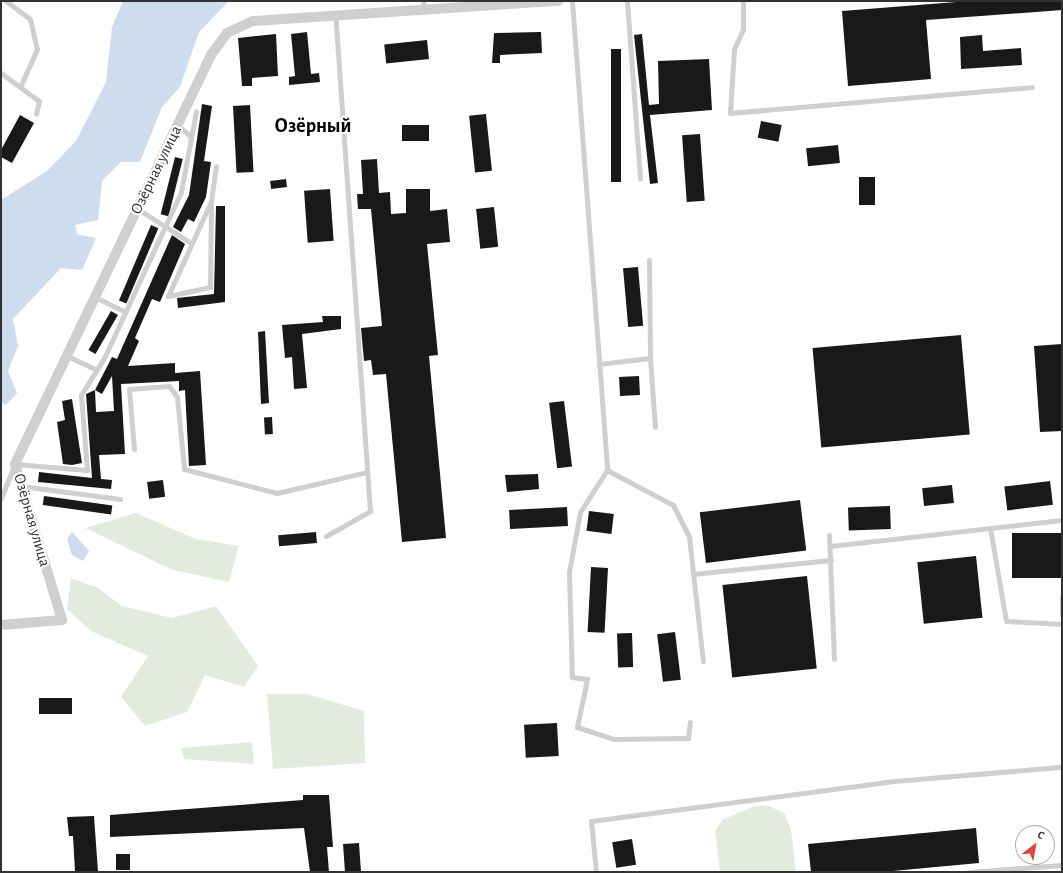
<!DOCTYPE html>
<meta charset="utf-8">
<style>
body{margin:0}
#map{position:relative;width:1063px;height:873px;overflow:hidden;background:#fff;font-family:"Alegreya Sans",sans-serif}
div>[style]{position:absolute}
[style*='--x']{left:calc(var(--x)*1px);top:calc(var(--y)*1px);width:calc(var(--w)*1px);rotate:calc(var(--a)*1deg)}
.green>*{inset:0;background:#e3ebde}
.water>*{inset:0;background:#cdddee}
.building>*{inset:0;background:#191919;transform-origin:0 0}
.service>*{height:5px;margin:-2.5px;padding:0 2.5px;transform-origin:2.5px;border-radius:2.5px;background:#cfcfcf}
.minor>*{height:10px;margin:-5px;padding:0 5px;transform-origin:5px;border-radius:5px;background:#cfcfcf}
span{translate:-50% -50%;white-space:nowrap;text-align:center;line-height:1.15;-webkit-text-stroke:4px #fff;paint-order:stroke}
.street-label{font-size:16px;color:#323232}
.district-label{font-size:20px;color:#000;font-weight:700}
.frame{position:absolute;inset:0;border:2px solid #323232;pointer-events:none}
.north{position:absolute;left:1015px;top:825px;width:40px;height:40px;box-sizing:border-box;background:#fff;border:1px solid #adadad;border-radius:50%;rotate:31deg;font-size:11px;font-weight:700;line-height:16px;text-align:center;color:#323232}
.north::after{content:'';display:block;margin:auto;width:14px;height:18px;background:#e73e36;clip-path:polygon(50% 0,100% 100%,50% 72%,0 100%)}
</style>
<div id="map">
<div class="green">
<i style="clip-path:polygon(136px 513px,196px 539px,239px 546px,229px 582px,173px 570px,85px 528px)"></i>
<i style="clip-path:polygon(71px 578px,98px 588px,122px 606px,172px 618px,216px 606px,258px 666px,244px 687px,205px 675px,187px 712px,145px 726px,121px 697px,148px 656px,91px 631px,67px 609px)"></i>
<i style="clip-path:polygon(267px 694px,307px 694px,364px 711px,365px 763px,273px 769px)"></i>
<i style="clip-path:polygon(252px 742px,254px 764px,184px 759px,181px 748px)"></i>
<i style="clip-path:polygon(755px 806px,769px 806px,785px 814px,791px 830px,796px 872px,720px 872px,715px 831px,722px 820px)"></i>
</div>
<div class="water">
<i style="clip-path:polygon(123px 1px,229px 1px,199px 32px,180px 87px,162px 107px,140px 162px,121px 162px,102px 181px,98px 220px,75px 225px,77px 234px,96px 238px,82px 270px,61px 268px,13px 319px,18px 346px,8px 371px,17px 393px,6px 405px,1px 402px,1px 200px,47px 171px,76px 141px,106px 82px,112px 27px)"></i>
<i style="clip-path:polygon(72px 532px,89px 551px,83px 561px,72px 555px,67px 539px)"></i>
</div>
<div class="building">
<i style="clip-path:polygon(969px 1px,1062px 1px,1062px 10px,926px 20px,931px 79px,848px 86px,842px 11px)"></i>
<i style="clip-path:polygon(307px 32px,311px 74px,319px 73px,320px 82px,289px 85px,289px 77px,295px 76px,291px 34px)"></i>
<i style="clip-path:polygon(541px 32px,542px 53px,500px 55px,500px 63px,492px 63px,494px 33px)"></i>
<i style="clip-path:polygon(276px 34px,278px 76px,252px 78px,252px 86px,242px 86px,238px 38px)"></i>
<i style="clip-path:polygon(642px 34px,649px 105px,659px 104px,658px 61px,709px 59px,712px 110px,650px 115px,658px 183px,650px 184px,634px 35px)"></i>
<i style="clip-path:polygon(982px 35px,983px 51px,1021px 48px,1022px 65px,961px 69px,960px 37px)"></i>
<i style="left:427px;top:40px;width:19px;height:43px;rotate:84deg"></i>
<i style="left:611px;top:49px;width:10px;height:133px"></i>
<i style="clip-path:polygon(202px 104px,212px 106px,204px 161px,211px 162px,206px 197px,194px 222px,188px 219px,181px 232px,173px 227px,189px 195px)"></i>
<i style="left:250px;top:105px;width:67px;height:17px;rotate:87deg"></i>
<i style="left:486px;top:114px;width:57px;height:17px;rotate:84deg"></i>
<i style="clip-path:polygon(20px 115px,34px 123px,12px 163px,1px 157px,1px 150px)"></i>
<i style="left:761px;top:121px;width:21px;height:17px;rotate:11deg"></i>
<i style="left:402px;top:125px;width:27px;height:16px"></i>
<i style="left:700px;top:134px;width:67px;height:18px;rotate:86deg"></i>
<i style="left:838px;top:145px;width:18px;height:32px;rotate:84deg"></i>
<i style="left:175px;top:157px;width:8px;height:59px;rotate:14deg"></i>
<i style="clip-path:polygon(377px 159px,379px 193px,390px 192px,391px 214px,406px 213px,406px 189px,430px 189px,430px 211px,447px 209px,450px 242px,427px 244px,438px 355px,429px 356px,446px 538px,402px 542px,386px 374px,373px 375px,371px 360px,364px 361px,361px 328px,382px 326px,371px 209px,358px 209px,357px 194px,363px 194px,361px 160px)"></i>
<i style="left:859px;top:177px;width:16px;height:28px"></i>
<i style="left:286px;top:179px;width:8px;height:16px;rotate:83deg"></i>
<i style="left:330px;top:189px;width:52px;height:26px;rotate:86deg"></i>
<i style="clip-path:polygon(216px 206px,225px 206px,225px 302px,178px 308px,177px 298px,214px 294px)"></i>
<i style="left:494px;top:207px;width:40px;height:18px;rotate:84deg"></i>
<i style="left:151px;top:225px;width:8px;height:82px;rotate:23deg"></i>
<i style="clip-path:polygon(evenodd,172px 235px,185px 244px,160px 302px,152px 299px,135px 338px,139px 341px,128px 366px,175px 363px,175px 373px,200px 371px,206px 465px,189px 466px,185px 390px,179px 391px,179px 381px,121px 384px,125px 454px,99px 455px,101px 479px,112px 480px,111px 489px,38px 482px,39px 472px,92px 478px,86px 394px,95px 390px,112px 357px,117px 359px,172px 235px,112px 376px,114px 411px,96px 412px,95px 390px,102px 394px,112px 376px)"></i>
<i style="left:638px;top:267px;width:59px;height:15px;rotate:85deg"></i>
<i style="left:111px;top:311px;width:8px;height:45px;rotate:30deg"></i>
<i style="clip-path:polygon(322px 316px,341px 316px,341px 329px,302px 334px,307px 388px,294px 389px,292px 357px,285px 358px,282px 325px,323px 322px)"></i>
<i style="clip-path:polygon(265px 331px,269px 403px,261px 404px,258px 332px)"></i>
<i style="left:961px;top:335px;width:100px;height:149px;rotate:85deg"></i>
<i style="clip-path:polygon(1062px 344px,1062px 431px,1040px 432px,1034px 346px)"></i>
<i style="left:639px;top:376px;width:19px;height:20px;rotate:87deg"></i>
<i style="clip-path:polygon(72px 399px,82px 463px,72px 465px,63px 464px,57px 422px,65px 420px,62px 401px)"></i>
<i style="left:564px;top:401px;width:66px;height:15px;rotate:83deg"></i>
<i style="left:272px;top:417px;width:17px;height:8px;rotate:87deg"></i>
<i style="clip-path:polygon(538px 474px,539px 489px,507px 492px,505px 475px)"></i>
<i style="left:163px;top:480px;width:17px;height:16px;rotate:83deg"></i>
<i style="left:1050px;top:481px;width:24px;height:46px;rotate:83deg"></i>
<i style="left:952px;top:485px;width:18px;height:30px;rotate:84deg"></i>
<i style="left:44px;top:496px;width:69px;height:9px;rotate:8deg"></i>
<i style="left:800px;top:500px;width:51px;height:101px;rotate:83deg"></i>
<i style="left:890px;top:506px;width:23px;height:42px;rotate:88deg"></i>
<i style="left:567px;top:507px;width:19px;height:58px;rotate:87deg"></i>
<i style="left:589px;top:511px;width:25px;height:20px;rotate:7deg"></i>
<i style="left:316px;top:532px;width:11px;height:38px;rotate:85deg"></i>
<i style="left:1062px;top:533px;width:45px;height:50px;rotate:90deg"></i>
<i style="left:976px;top:556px;width:62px;height:59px;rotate:84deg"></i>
<i style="left:591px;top:567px;width:17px;height:65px;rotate:3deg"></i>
<i style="left:807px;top:576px;width:93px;height:85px;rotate:84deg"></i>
<i style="left:675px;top:632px;width:48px;height:18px;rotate:83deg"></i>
<i style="left:632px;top:633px;width:34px;height:15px;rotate:88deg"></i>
<i style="left:72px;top:698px;width:16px;height:33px;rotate:90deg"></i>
<i style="left:557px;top:723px;width:33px;height:33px;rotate:87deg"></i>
<i style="clip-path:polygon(303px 795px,329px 795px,333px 847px,327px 847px,329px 872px,310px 872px,304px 828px,110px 837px,110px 815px,303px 800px)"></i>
<i style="clip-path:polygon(94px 816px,98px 872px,75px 872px,73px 836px,69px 836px,67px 817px)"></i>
<i style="clip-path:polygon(976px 828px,979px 863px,882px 872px,811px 872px,808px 844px)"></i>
<i style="left:632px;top:839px;width:26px;height:20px;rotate:81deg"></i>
<i style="left:359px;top:843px;width:29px;height:16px;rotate:86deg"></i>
<i style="left:130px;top:854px;width:16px;height:14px;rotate:90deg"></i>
</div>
<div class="service">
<i style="--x:6;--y:1;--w:30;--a:37"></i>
<i style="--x:30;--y:19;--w:31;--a:77"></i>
<i style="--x:37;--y:49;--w:39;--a:114"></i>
<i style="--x:423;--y:1;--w:9;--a:84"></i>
<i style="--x:572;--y:1;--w:470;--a:85.7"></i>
<i style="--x:607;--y:470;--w:50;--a:122.7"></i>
<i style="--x:580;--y:512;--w:61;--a:100.4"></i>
<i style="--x:569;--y:572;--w:105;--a:88.4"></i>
<i style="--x:572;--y:677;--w:15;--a:8"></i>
<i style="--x:587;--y:679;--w:49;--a:101.8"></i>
<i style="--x:577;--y:727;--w:39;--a:18"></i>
<i style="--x:614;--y:739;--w:74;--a:-0.8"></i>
<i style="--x:688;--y:738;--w:16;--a:-83"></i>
<i style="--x:627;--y:1;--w:178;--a:85.8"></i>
<i style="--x:743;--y:1;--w:28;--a:90"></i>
<i style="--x:743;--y:29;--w:22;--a:114"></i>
<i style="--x:734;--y:49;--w:64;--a:93.6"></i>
<i style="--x:730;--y:113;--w:303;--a:-4.9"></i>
<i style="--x:1;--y:73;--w:47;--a:36.4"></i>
<i style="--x:39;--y:101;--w:13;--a:103"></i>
<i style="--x:178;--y:125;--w:16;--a:43"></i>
<i style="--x:138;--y:209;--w:63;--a:32.7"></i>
<i style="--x:649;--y:260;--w:98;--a:89.4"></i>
<i style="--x:650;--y:358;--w:69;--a:85.9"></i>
<i style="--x:168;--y:296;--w:104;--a:-65.6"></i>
<i style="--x:211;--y:201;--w:35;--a:-82"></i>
<i style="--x:168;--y:296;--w:43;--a:-12.1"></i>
<i style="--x:210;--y:287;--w:83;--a:-89.3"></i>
<i style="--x:95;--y:297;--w:34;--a:26"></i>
<i style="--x:67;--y:356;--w:31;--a:25"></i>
<i style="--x:599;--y:364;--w:51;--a:-6.7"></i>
<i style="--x:134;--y:449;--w:60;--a:-94.8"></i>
<i style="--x:129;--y:389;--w:40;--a:-4.3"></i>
<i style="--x:169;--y:386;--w:14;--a:54"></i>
<i style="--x:177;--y:397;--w:72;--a:84.4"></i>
<i style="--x:184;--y:469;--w:96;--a:14.5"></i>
<i style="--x:277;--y:493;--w:92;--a:-13.1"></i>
<i style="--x:607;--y:470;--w:75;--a:27.9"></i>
<i style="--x:673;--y:505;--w:36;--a:63"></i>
<i style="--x:689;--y:537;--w:125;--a:83.6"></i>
<i style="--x:21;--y:486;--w:100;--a:7.5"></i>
<i style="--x:1;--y:498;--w:37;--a:-68"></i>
<i style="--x:15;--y:464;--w:72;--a:4.8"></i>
<i style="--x:87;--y:470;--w:75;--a:-94.6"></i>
<i style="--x:81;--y:395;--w:44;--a:-58.1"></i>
<i style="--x:104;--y:358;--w:183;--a:-65.1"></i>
<i style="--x:181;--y:192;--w:82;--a:-79.5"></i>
<i style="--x:990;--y:528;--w:94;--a:80.2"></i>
<i style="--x:1006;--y:621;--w:56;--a:3.1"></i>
<i style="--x:829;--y:535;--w:124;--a:87.7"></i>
<i style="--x:326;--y:536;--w:51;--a:-29.6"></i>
<i style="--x:370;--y:511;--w:497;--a:-94"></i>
<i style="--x:830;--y:546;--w:233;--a:-6.4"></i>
<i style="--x:693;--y:574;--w:139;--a:-5.8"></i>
<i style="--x:1062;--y:596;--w:19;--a:90"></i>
<i style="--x:596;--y:872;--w:51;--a:-95.6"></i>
<i style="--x:591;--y:821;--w:306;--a:-7.5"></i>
<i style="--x:894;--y:781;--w:169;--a:-4.8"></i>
<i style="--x:970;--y:872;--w:92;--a:-4.4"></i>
</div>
<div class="minor">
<i style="--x:1;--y:625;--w:61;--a:-4.7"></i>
<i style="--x:62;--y:620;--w:163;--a:-106.8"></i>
<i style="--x:15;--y:464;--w:454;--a:-64.4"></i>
<i style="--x:211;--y:55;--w:27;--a:-54"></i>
<i style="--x:227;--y:33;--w:29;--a:-25"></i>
<i style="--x:253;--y:21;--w:306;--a:-3.8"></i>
</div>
<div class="street-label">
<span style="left:156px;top:170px;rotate:-64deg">Озёрная улица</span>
<span style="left:32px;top:520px;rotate:74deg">Озёрная улица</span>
</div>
<div class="district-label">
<span style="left:313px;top:126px">Озёрный</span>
</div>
<div class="frame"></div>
<div class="north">С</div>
</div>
